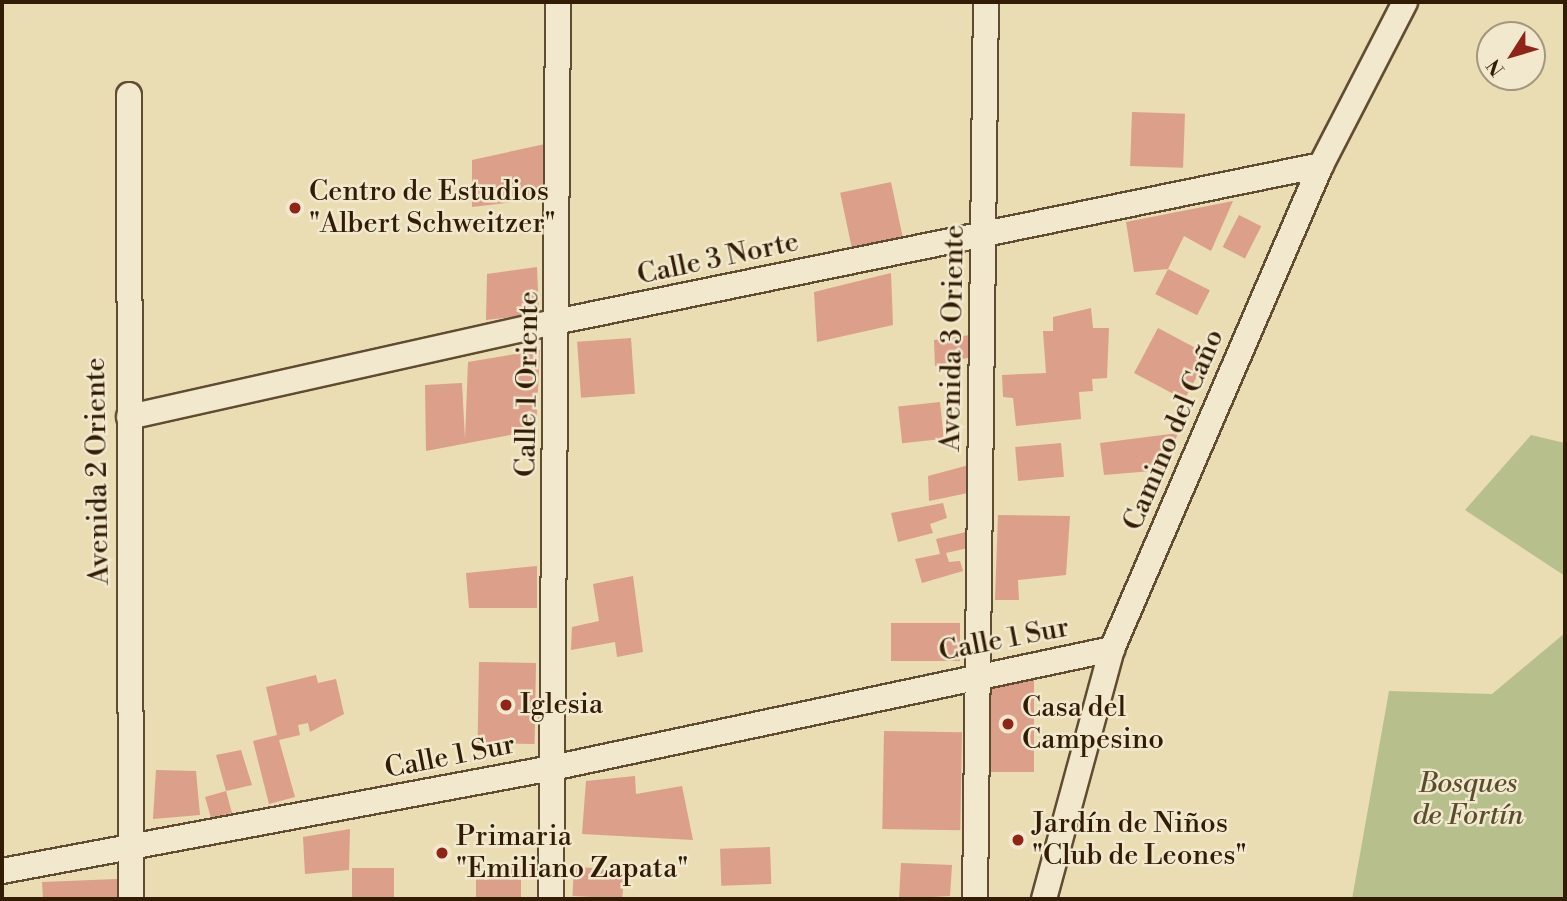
<!DOCTYPE html>
<meta charset="utf-8">
<style>
body{margin:0}
#map{position:relative;width:1567px;height:901px;overflow:hidden;background:#eadcb3;font-family:"Libre Bodoni",serif}
div>[style]{position:absolute}
[style*='--x']{left:calc(var(--x)*1px);top:calc(var(--y)*1px);width:calc(var(--w)*1px);rotate:calc(var(--a)*1deg)}
.green>*{inset:0;background:#b7c08c}
.building>*{inset:0;background:#dc9f8a;transform-origin:0 0}
.roads{filter:drop-shadow(2px 0 #604c30) drop-shadow(-2px 0 #604c30) drop-shadow(0 2px #604c30) drop-shadow(0 -2px #604c30)}
.street>*{height:24px;margin:-12px;padding:0 12px;transform-origin:12px;border-radius:12px;background:#f1e8ce}
.dots>*{width:19px;height:19px;translate:-50% -50%;box-sizing:border-box;border:4px solid #f1e8ce;border-radius:50%}
span{translate:-50% -50%;white-space:nowrap;text-align:center;line-height:1.15;-webkit-text-stroke:5px #f1e8ce;paint-order:stroke}
.poi-label{font-size:28px;color:#321c05}
.left{translate:0 -50%;text-align:left}
.street-label{font-size:28px;color:#321c05}
.park-label{font-size:28px;color:#5a4d2e;font-style:italic}
.frame{position:absolute;inset:0;border:4px solid #321c05;pointer-events:none}
.north{position:absolute;left:1476px;top:21px;width:70px;height:70px;box-sizing:border-box;background:#f1e8ce;border:2px solid #a5967e;border-radius:50%;rotate:233deg;font-size:19px;font-weight:700;line-height:28px;text-align:center;color:#321c05}
.north::after{content:'';display:block;margin:auto;width:24px;height:32px;background:#8f2418;clip-path:polygon(50% 0,100% 100%,50% 72%,0 100%)}
</style>
<div id="map">
<div class="green">
<i style="clip-path:polygon(1531px 435px,1565px 443px,1565px 576px,1465px 510px)"></i>
<i style="clip-path:polygon(1565px 633px,1565px 899px,1352px 899px,1389px 691px,1492px 694px)"></i>
</div>
<div class="building">
<i style="left:1132px;top:112px;width:53px;height:54px;rotate:2deg"></i>
<i style="clip-path:polygon(545px 144px,547px 198px,472px 207px,472px 160px)"></i>
<i style="left:891px;top:182px;width:57px;height:52px;rotate:78deg"></i>
<i style="clip-path:polygon(1233px 201px,1211px 251px,1184px 236px,1168px 269px,1134px 272px,1126px 222px)"></i>
<i style="left:1239px;top:215px;width:25px;height:36px;rotate:27deg"></i>
<i style="clip-path:polygon(537px 267px,539px 314px,486px 320px,487px 274px)"></i>
<i style="left:1168px;top:269px;width:47px;height:28px;rotate:27deg"></i>
<i style="clip-path:polygon(891px 273px,893px 325px,817px 342px,814px 292px)"></i>
<i style="clip-path:polygon(1091px 308px,1093px 328px,1109px 328px,1107px 378px,1092px 379px,1093px 391px,1079px 392px,1081px 419px,1016px 426px,1013px 398px,1003px 397px,1002px 375px,1046px 373px,1043px 331px,1053px 331px,1053px 317px)"></i>
<i style="left:1158px;top:328px;width:57px;height:51px;rotate:28deg"></i>
<i style="clip-path:polygon(970px 335px,971px 357px,935px 366px,934px 340px)"></i>
<i style="left:631px;top:338px;width:56px;height:54px;rotate:86deg"></i>
<i style="clip-path:polygon(540px 350px,536px 430px,426px 451px,425px 385px,462px 383px,465px 439px,468px 362px)"></i>
<i style="left:940px;top:402px;width:37px;height:42px;rotate:84deg"></i>
<i style="clip-path:polygon(1178px 433px,1164px 470px,1104px 475px,1100px 443px)"></i>
<i style="left:1061px;top:443px;width:34px;height:46px;rotate:85deg"></i>
<i style="clip-path:polygon(969px 465px,968px 493px,929px 501px,928px 476px)"></i>
<i style="clip-path:polygon(943px 503px,947px 518px,930px 524px,933px 533px,898px 542px,891px 513px)"></i>
<i style="clip-path:polygon(998px 515px,1070px 516px,1066px 575px,1018px 580px,1019px 600px,995px 600px)"></i>
<i style="clip-path:polygon(966px 532px,968px 548px,946px 553px,949px 562px,960px 561px,963px 571px,922px 583px,915px 559px,940px 554px,936px 539px)"></i>
<i style="clip-path:polygon(537px 566px,537px 608px,469px 608px,466px 573px)"></i>
<i style="clip-path:polygon(633px 576px,643px 652px,617px 657px,615px 642px,571px 650px,572px 627px,599px 621px,593px 584px)"></i>
<i style="left:960px;top:623px;width:38px;height:69px;rotate:90deg"></i>
<i style="left:536px;top:663px;width:81px;height:57px;rotate:91deg"></i>
<i style="clip-path:polygon(316px 675px,318px 683px,336px 679px,344px 714px,310px 732px,308px 723px,298px 725px,300px 735px,279px 740px,295px 797px,269px 804px,253px 741px,277px 735px,266px 687px)"></i>
<i style="left:982px;top:676px;width:52px;height:96px"></i>
<i style="left:884px;top:731px;width:78px;height:98px;rotate:1deg"></i>
<i style="clip-path:polygon(241px 750px,252px 785px,226px 791px,232px 813px,211px 818px,205px 797px,226px 791px,216px 755px)"></i>
<i style="clip-path:polygon(156px 770px,196px 771px,200px 815px,153px 819px)"></i>
<i style="clip-path:polygon(635px 776px,636px 794px,682px 786px,693px 840px,582px 834px,586px 781px)"></i>
<i style="clip-path:polygon(350px 829px,349px 870px,305px 874px,303px 837px)"></i>
<i style="left:770px;top:847px;width:37px;height:50px;rotate:88deg"></i>
<i style="clip-path:polygon(901px 863px,952px 865px,950px 896px,899px 899px)"></i>
<i style="left:574px;top:867px;width:50px;height:29px;rotate:3deg"></i>
<i style="left:352px;top:868px;width:42px;height:31px"></i>
<i style="left:521px;top:868px;width:31px;height:45px;rotate:90deg"></i>
<i style="clip-path:polygon(117px 879px,118px 899px,43px 899px,42px 882px)"></i>
</div>
<div class="roads">
<div class="street">
<i style="--x:129;--y:95;--w:804;--a:89.86"></i>
<i style="--x:129;--y:417;--w:442;--a:-12.6"></i>
<i style="--x:560;--y:321;--w:777;--a:-11.58"></i>
<i style="--x:2;--y:871;--w:560;--a:-10.61"></i>
<i style="--x:552;--y:768;--w:573;--a:-12"></i>
<i style="--x:551;--y:899;--w:897;--a:-89.55"></i>
<i style="--x:975;--y:899;--w:897;--a:-89.3"></i>
<i style="--x:1044;--y:899;--w:259;--a:-74.8"></i>
<i style="--x:1112;--y:649;--w:527;--a:-66.64"></i>
<i style="--x:1321;--y:165;--w:183;--a:-62.7"></i>
</div>
</div>
<div class="dots">
<i style="left:295px;top:208px;background:#8f2418"></i>
<i style="left:506px;top:705px;background:#8f2418"></i>
<i style="left:1008px;top:724px;background:#8f2418"></i>
<i style="left:1018px;top:840px;background:#8f2418"></i>
<i style="left:442px;top:853px;background:#8f2418"></i>
</div>
<div class="poi-label">
<span class="left" style="left:309px;top:208px">Centro de Estudios<br>"Albert Schweitzer"</span>
<span class="left" style="left:520px;top:705px">Iglesia</span>
<span class="left" style="left:1022px;top:724px">Casa del<br>Campesino</span>
<span class="left" style="left:1032px;top:840px">Jardín de Niños<br>"Club de Leones"</span>
<span class="left" style="left:456px;top:853px">Primaria<br>"Emiliano Zapata"</span>
</div>
<div class="street-label">
<span style="left:718px;top:259px;rotate:-12deg">Calle 3 Norte</span>
<span style="left:953px;top:338px;rotate:-89deg">Avenida 3 Oriente</span>
<span style="left:528px;top:384px;rotate:-89deg">Calle 1 Oriente</span>
<span style="left:1174px;top:430px;rotate:-67deg">Camino del Caño</span>
<span style="left:98px;top:471px;rotate:-91deg">Avenida 2 Oriente</span>
<span style="left:1004px;top:640px;rotate:-11deg">Calle 1 Sur</span>
<span style="left:450px;top:757px;rotate:-11deg">Calle 1 Sur</span>
</div>
<div class="park-label">
<span style="left:1468px;top:800px">Bosques<br>de Fortín</span>
</div>
<div class="frame"></div>
<div class="north">N</div>
</div>
